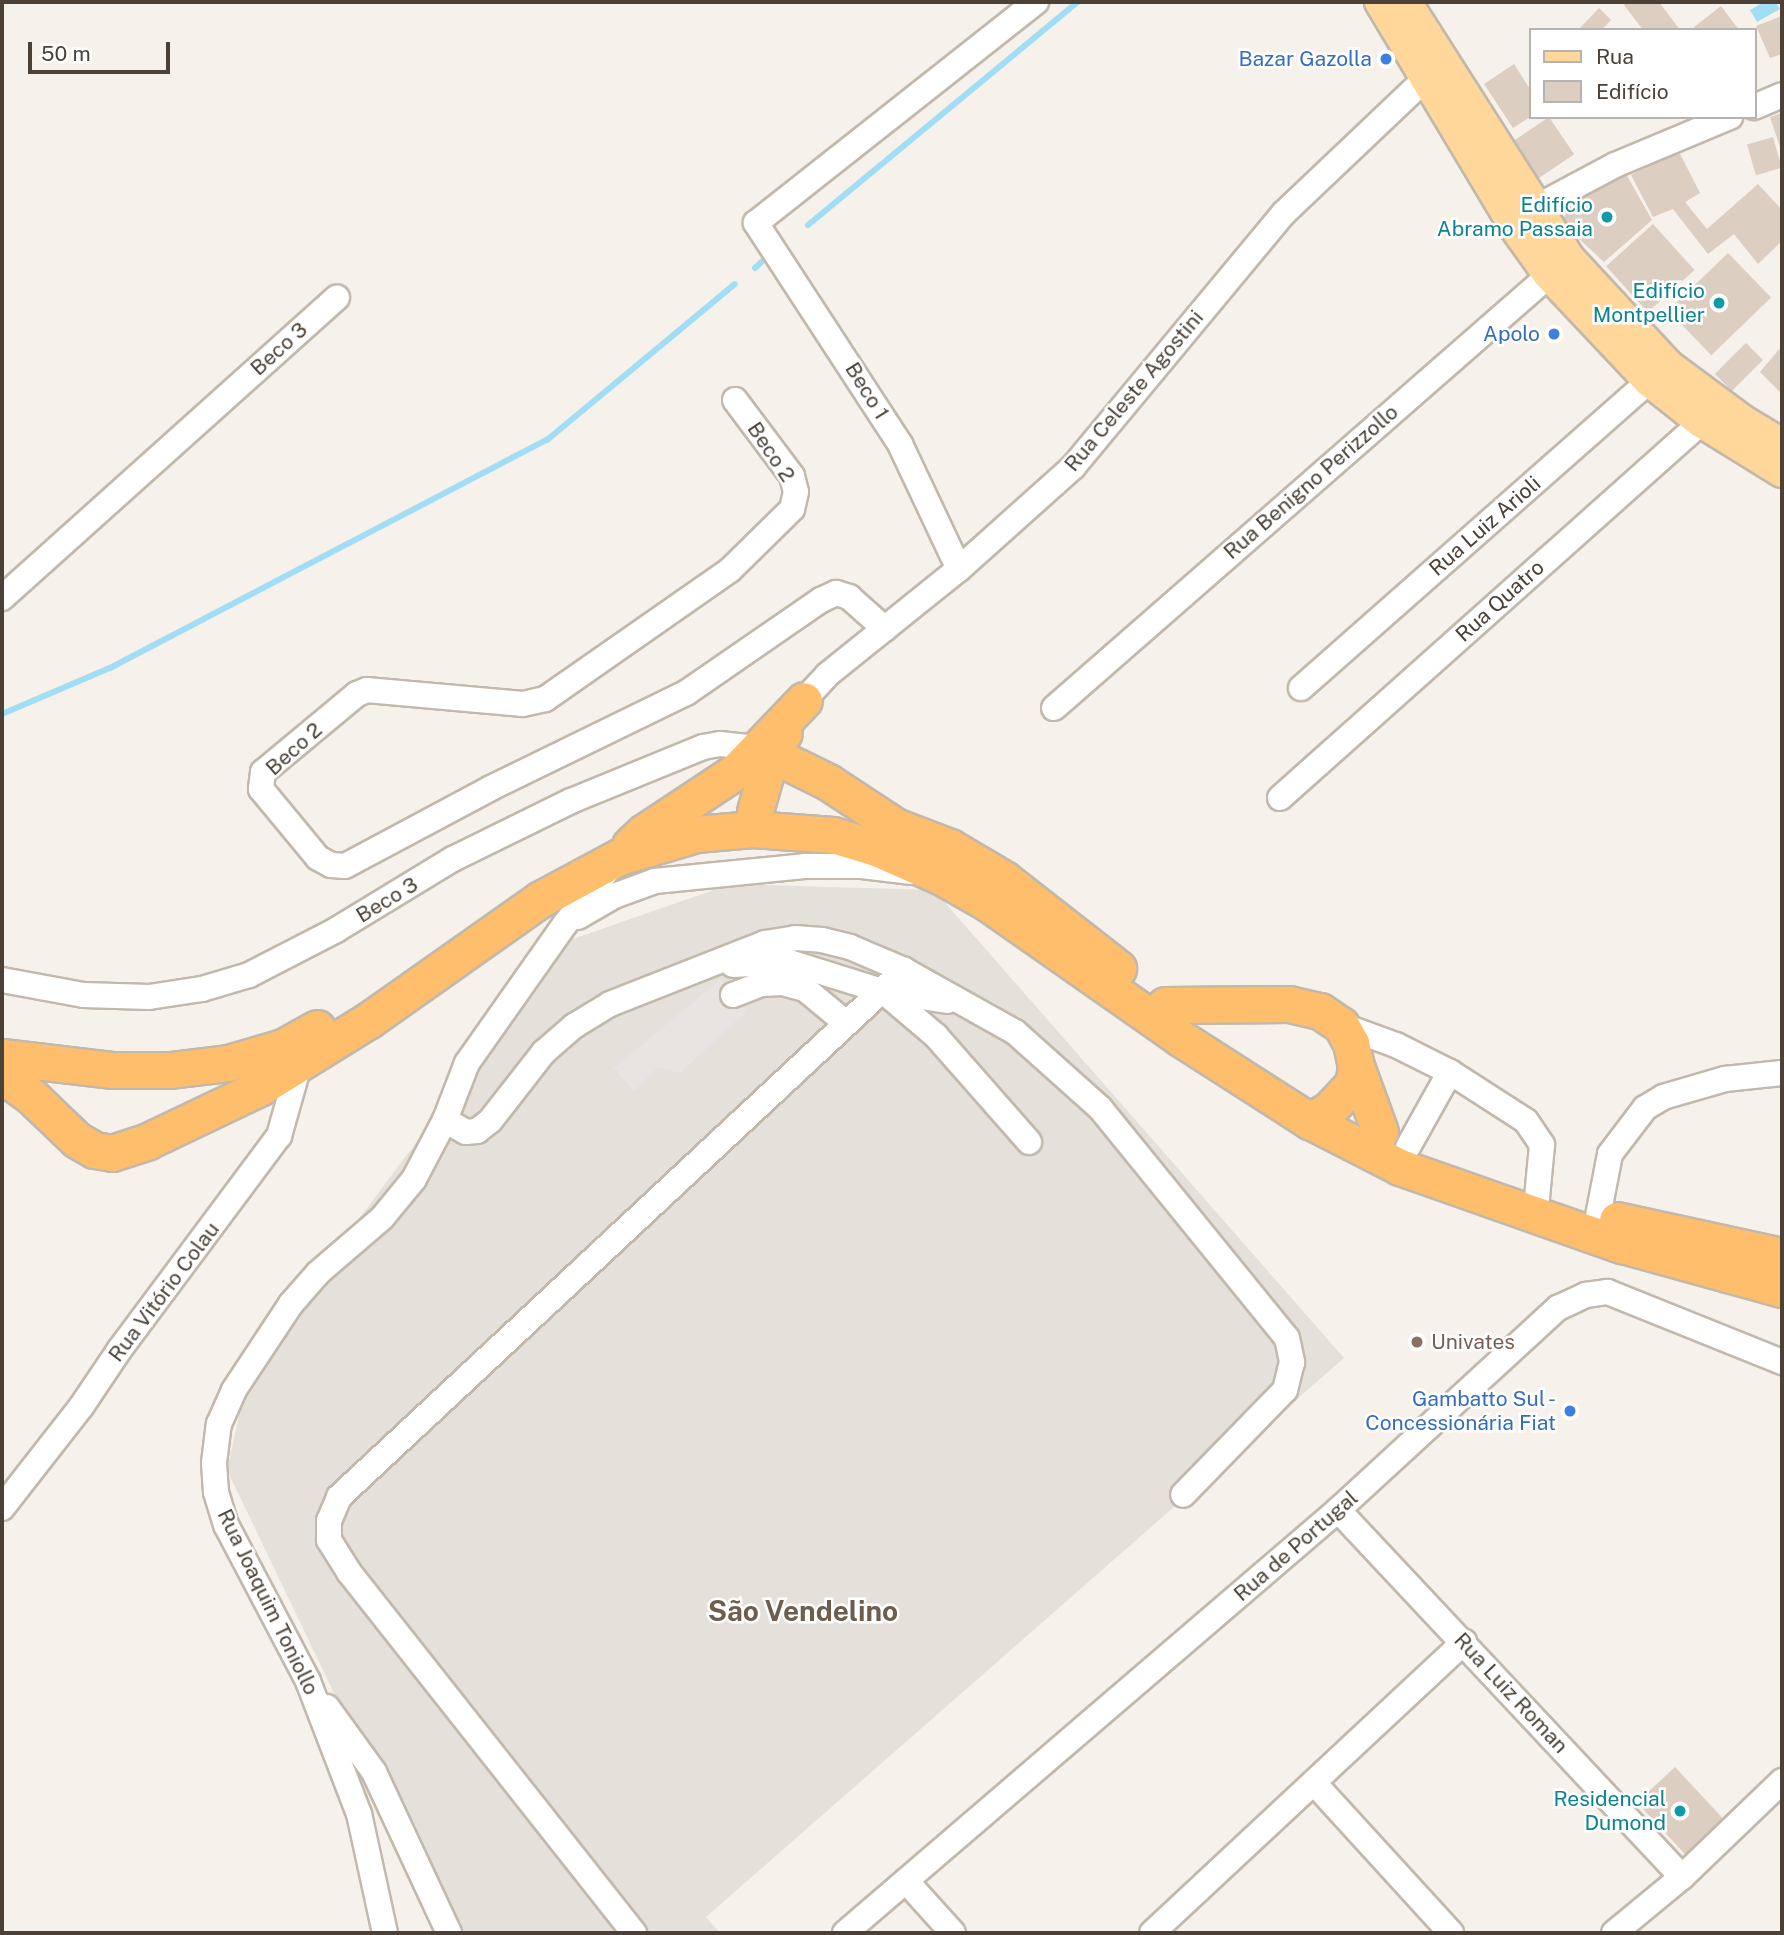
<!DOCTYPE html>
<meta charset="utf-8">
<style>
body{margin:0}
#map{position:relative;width:1784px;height:1935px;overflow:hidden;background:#f6f1ea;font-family:"Public Sans",sans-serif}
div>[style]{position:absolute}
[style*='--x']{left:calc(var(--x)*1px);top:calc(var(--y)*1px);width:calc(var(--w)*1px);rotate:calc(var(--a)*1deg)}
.industrial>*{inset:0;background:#e6e0db}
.parking>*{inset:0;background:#e7e4e1}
.water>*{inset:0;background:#a2ddf6}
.stream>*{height:6px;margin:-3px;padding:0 3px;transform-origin:3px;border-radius:3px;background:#a2ddf6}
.building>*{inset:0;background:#dccec1;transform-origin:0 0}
.roads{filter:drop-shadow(2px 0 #c2b8ab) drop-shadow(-2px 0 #c2b8ab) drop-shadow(0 2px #c2b8ab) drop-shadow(0 -2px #c2b8ab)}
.minor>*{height:24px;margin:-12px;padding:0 12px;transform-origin:12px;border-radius:12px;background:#fff}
.major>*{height:30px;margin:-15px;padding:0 15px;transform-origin:15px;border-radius:15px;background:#ffd79a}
.highway>*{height:35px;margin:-17.5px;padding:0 17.5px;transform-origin:17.5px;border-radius:17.5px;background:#ffbe6c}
.dots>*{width:19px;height:19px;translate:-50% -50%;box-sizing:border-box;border:4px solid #fff;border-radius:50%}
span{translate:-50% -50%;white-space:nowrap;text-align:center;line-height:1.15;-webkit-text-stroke:5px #fff;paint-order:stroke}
.shop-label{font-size:21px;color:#366cbe}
.right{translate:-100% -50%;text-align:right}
.culture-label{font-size:21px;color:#0d838f}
.street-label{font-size:21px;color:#4b4137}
.education-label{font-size:21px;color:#785e54}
.left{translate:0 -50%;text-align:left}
.district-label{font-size:28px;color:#6e5d4d;font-weight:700}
.frame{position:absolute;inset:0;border:4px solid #4b4137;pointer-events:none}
.legend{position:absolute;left:1529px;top:28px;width:228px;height:91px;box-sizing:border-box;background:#fff;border:2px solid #b7b3af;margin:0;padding:9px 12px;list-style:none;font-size:21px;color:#4b4137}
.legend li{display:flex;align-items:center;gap:14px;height:35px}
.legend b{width:35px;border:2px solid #b7b3af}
.scale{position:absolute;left:28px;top:42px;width:142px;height:32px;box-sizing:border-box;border:4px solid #4b4137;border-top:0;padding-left:9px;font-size:21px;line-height:24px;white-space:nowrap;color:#4b4137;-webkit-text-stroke:5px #fff;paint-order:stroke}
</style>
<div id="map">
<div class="industrial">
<i style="clip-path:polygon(731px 884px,934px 890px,1344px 1358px,706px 1917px,720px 1933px,449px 1933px,227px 1470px,251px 1363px,567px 941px)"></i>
</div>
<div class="parking">
<i style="clip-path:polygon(721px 979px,747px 1011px,680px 1073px,658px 1067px,634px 1091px,614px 1068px)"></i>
</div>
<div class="water">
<i style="clip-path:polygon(1764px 2px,1775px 2px,1780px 9px,1757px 22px,1750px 10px)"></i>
</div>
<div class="stream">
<i style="--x:808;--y:225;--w:350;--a:-39.6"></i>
<i style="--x:755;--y:268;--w:21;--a:-43"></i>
<i style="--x:2;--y:714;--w:117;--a:-23.1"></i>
<i style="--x:110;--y:668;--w:493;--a:-27.6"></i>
<i style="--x:547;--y:440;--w:244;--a:-39.7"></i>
</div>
<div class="building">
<i style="clip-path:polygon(1627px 2px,1659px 2px,1680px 30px,1643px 30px,1624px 5px)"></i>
<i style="clip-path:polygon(1721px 6px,1739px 30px,1696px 30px,1694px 27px)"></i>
<i style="clip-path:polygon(1599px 8px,1611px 20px,1602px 30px,1578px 30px)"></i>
<i style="clip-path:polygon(1782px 16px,1782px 54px,1770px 58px,1756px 26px)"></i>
<i style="clip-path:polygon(1514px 64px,1530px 89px,1530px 117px,1513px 128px,1484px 84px)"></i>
<i style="clip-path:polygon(1782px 113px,1782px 153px,1770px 117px)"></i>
<i style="left:1549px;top:117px;width:45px;height:51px;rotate:56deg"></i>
<i style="left:1773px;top:137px;width:32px;height:27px;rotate:74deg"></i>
<i style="clip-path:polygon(1678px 150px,1700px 193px,1685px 202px,1707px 229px,1758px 184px,1782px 210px,1782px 241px,1758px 264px,1734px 234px,1708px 254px,1673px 209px,1653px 217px,1631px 175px)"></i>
<i style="clip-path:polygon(1626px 174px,1652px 220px,1604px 262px,1562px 223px,1567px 209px,1589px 189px)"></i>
<i style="left:1653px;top:224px;width:62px;height:63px;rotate:48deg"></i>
<i style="left:1728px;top:253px;width:62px;height:83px;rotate:46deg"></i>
<i style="left:1746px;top:343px;width:24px;height:44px;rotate:45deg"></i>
<i style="clip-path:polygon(1782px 346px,1782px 394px,1760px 372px)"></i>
<i style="left:1675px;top:1767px;width:71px;height:52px;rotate:47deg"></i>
</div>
<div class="roads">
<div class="minor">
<i style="--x:1754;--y:107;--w:30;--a:-23"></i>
<i style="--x:1538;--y:206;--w:87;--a:-28"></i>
<i style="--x:1615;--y:165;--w:125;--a:-22.7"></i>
<i style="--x:735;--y:400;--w:95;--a:53.1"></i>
<i style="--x:792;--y:476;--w:16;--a:76"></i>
<i style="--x:796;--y:492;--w:17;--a:103"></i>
<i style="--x:792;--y:509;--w:87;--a:135.5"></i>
<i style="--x:730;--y:570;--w:226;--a:145.1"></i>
<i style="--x:545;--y:699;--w:23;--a:167"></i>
<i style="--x:523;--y:704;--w:157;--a:-174.9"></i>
<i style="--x:367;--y:690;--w:11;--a:158"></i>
<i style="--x:357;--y:694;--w:122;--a:140.3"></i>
<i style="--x:263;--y:772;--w:17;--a:97"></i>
<i style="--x:261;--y:789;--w:89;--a:50.4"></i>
<i style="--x:318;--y:858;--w:15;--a:28"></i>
<i style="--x:331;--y:865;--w:14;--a:4"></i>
<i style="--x:345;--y:866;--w:166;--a:-28.1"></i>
<i style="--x:491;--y:788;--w:217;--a:-26"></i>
<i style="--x:686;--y:693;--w:164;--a:-34.6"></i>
<i style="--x:821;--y:600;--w:17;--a:-25"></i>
<i style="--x:836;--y:593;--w:14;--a:17"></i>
<i style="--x:849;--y:597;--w:48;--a:41.6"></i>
<i style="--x:959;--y:569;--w:138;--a:-115.3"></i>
<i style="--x:900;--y:444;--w:264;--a:-123.1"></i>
<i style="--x:756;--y:223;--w:357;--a:-38.3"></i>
<i style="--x:2;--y:598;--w:450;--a:-41.9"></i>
<i style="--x:1301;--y:688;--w:482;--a:-41.4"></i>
<i style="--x:804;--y:700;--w:34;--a:-47"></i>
<i style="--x:827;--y:675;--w:169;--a:-38.8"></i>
<i style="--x:959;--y:569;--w:153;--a:-41.8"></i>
<i style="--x:1073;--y:467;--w:330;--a:-50.3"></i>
<i style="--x:1284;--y:213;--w:212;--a:-43.5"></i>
<i style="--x:1054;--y:708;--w:675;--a:-41.15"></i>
<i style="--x:1280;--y:798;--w:580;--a:-41.72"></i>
<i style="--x:578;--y:917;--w:42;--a:-30.3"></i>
<i style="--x:614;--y:896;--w:44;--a:-20.1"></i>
<i style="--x:655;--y:881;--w:150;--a:-5.7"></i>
<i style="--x:804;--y:866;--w:58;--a:0"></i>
<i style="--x:862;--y:866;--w:48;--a:7.1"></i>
<i style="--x:733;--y:965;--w:56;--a:-3.1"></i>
<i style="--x:789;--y:962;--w:97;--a:17.3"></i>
<i style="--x:882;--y:991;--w:66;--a:8.7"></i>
<i style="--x:2;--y:980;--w:83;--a:10.4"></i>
<i style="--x:84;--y:995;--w:65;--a:1.8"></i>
<i style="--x:149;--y:997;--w:54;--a:-8.6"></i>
<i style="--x:202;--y:989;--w:49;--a:-16.6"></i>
<i style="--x:249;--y:975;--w:98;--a:-27.3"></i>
<i style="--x:336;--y:930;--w:137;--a:-31.3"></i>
<i style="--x:453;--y:859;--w:131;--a:-26.2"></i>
<i style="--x:571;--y:801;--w:143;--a:-22.2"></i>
<i style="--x:703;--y:747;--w:17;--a:-10"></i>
<i style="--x:720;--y:744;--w:39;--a:6"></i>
<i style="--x:883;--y:991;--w:70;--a:40.3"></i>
<i style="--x:936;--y:1036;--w:141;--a:48.7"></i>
<i style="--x:733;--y:995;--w:31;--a:-21"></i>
<i style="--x:762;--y:984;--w:20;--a:-3"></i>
<i style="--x:782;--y:983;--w:24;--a:15"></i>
<i style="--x:805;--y:989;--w:53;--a:39.7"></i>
<i style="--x:1341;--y:1025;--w:59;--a:20"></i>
<i style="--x:1396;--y:1045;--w:60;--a:26.6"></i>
<i style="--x:1450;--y:1072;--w:90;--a:32.8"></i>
<i style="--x:1526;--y:1121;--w:29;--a:56"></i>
<i style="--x:1542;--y:1145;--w:53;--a:95.4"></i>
<i style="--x:445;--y:1120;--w:24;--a:30"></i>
<i style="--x:466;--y:1132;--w:11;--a:-5"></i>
<i style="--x:477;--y:1131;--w:16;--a:-38"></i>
<i style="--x:490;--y:1121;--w:88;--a:-52"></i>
<i style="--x:544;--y:1052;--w:40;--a:-41"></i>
<i style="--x:574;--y:1026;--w:42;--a:-31.4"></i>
<i style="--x:610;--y:1004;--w:167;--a:-21.5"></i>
<i style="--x:765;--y:943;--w:30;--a:-9"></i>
<i style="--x:795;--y:938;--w:27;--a:4"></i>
<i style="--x:822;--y:940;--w:29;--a:14"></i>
<i style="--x:850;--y:947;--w:59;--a:23.1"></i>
<i style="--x:904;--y:970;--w:127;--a:29.2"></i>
<i style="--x:1015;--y:1032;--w:114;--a:41.8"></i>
<i style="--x:1100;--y:1108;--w:296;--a:50.9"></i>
<i style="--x:1287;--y:1338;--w:25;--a:78"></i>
<i style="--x:1292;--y:1362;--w:29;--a:104"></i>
<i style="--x:1285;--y:1390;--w:146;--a:134.2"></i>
<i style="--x:1408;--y:1147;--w:86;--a:-60.8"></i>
<i style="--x:1598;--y:1216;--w:63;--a:-79"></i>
<i style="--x:1610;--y:1154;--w:58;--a:-52.7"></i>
<i style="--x:1645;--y:1108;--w:21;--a:-31"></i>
<i style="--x:1663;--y:1097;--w:65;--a:-16.2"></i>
<i style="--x:1725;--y:1079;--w:57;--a:-6"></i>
<i style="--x:2;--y:1508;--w:128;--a:-52"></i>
<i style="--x:81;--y:1407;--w:70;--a:-56.1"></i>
<i style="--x:120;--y:1349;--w:266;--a:-53.3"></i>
<i style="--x:279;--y:1136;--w:77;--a:-74.2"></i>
<i style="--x:1338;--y:1510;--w:503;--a:46.85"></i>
<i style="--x:327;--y:1707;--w:80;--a:54.1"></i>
<i style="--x:374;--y:1772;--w:178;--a:65"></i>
<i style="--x:1315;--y:1784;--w:202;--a:47.6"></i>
<i style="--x:906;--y:1881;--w:70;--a:47.9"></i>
<i style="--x:385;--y:1933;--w:122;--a:-102.3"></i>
<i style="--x:359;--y:1814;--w:142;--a:-111"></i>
<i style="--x:308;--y:1681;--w:176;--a:-117.7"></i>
<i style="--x:226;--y:1525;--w:34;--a:-107"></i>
<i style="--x:216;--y:1492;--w:29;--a:-94"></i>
<i style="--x:214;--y:1463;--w:39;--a:-83"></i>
<i style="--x:219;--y:1424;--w:37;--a:-66"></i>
<i style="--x:234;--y:1390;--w:103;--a:-56.5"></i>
<i style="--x:291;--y:1304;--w:41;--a:-48.9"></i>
<i style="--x:318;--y:1273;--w:84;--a:-40.7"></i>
<i style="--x:382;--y:1218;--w:50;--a:-50.6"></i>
<i style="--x:414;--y:1179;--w:67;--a:-62.3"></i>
<i style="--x:445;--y:1120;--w:61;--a:-68.9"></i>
<i style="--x:467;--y:1063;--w:170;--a:-54.8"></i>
<i style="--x:565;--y:924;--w:75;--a:-51.5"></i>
<i style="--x:634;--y:1933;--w:460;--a:-128.3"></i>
<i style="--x:349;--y:1572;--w:38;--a:-122"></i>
<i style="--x:329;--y:1540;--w:19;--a:-90"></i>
<i style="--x:329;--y:1521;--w:26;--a:-67"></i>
<i style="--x:339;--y:1497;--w:773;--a:-43.01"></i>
<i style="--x:845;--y:1933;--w:650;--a:-40.63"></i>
<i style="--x:1338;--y:1510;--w:299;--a:-42.6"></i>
<i style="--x:1558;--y:1308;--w:31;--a:-25"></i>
<i style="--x:1586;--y:1295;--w:22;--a:-8"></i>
<i style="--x:1608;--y:1292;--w:188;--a:21.9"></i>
<i style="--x:1152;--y:1933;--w:427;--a:-43"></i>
<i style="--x:1614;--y:1933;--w:88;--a:-39.5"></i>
<i style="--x:1682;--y:1877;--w:139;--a:-43.8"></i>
</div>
<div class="major">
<i style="--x:1380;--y:2;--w:263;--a:59.1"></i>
<i style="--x:1515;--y:228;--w:57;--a:54.3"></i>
<i style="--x:1548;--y:274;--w:147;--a:46.7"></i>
<i style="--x:1649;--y:381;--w:66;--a:38.3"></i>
<i style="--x:1701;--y:422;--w:95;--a:31.7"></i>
<i style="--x:1406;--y:2;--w:305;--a:57.5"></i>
<i style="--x:1570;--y:259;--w:144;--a:47.2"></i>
<i style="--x:1668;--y:365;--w:92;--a:36.6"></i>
<i style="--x:1742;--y:420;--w:47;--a:31"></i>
</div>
<div class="highway">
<i style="--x:759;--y:748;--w:77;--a:26.2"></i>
<i style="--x:828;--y:782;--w:80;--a:33.3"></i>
<i style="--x:895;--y:826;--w:59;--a:20.9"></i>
<i style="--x:950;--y:847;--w:63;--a:30.7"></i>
<i style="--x:1004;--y:879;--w:145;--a:38"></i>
<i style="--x:755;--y:811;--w:61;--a:-73.9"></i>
<i style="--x:772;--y:752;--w:22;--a:-58"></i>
<i style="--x:630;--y:845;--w:19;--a:-43"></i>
<i style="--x:644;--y:832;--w:110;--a:-33.5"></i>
<i style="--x:736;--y:771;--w:98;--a:-46.2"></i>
<i style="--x:1165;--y:1005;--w:124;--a:-0.5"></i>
<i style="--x:1289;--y:1004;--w:32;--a:13"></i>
<i style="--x:1320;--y:1011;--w:25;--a:34"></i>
<i style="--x:1341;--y:1025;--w:21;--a:61"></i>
<i style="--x:1351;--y:1043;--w:24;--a:78"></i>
<i style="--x:1356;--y:1066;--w:18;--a:99"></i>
<i style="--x:1353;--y:1084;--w:33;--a:133"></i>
<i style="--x:1331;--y:1108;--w:25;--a:148"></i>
<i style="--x:2;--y:1057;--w:112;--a:6.7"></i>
<i style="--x:113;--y:1070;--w:57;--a:0"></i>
<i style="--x:170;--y:1070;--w:58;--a:-6.9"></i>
<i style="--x:228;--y:1063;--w:57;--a:-16.2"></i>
<i style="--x:283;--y:1047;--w:39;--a:-29"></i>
<i style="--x:1356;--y:1066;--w:70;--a:70"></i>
<i style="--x:2;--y:1075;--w:37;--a:36"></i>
<i style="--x:32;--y:1097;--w:62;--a:43.7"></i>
<i style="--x:77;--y:1140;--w:20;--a:30"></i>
<i style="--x:94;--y:1150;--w:18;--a:9"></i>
<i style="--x:112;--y:1153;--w:38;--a:-18"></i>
<i style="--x:148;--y:1141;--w:123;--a:-25.5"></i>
<i style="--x:259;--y:1088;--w:129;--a:-31.7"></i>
<i style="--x:369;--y:1020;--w:208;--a:-35.2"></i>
<i style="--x:539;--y:900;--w:91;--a:-28.3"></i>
<i style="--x:619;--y:857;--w:80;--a:-16.6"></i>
<i style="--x:696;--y:834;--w:57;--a:-5"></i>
<i style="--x:753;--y:829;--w:80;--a:4.3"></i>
<i style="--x:833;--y:835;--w:45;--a:16.8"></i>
<i style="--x:876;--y:848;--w:72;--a:23.7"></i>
<i style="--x:942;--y:877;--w:51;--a:29.6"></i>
<i style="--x:986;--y:902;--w:237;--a:35"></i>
<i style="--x:1180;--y:1038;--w:154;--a:32.6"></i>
<i style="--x:1310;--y:1121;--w:101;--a:27.1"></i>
<i style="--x:1400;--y:1167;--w:235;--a:19.4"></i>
<i style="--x:1622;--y:1245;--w:166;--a:15.4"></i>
<i style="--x:1617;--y:1220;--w:169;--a:12.3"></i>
</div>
</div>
<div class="dots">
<i style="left:1386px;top:59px;background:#3f7fe0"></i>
<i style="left:1607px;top:217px;background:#0f9aa8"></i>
<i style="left:1719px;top:303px;background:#0f9aa8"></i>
<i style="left:1554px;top:334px;background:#3f7fe0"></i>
<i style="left:1417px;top:1342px;background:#8d6e63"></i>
<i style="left:1570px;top:1411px;background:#3f7fe0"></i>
<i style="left:1680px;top:1811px;background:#0f9aa8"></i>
</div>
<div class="shop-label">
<span class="right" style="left:1372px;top:59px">Bazar Gazolla</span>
<span class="right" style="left:1540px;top:334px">Apolo</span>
<span class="right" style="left:1556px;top:1411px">Gambatto Sul -<br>Concessionária Fiat</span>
</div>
<div class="culture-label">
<span class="right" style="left:1593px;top:217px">Edifício<br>Abramo Passaia</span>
<span class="right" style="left:1705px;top:303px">Edifício<br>Montpellier</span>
<span class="right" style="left:1666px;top:1811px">Residencial<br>Dumond</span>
</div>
<div class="street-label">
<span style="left:279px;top:349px;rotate:-42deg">Beco 3</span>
<span style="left:867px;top:391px;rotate:58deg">Beco 1</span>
<span style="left:1134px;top:391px;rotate:-50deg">Rua Celeste Agostini</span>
<span style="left:771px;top:452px;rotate:56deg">Beco 2</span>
<span style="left:1311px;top:482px;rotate:-41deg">Rua Benigno Perizzollo</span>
<span style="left:1485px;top:526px;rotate:-41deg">Rua Luiz Arioli</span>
<span style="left:1500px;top:601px;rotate:-42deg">Rua Quatro</span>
<span style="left:294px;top:749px;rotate:-42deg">Beco 2</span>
<span style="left:387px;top:900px;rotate:-31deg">Beco 3</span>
<span style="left:164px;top:1292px;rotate:-53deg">Rua Vitório Colau</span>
<span style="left:1296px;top:1546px;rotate:-41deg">Rua de Portugal</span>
<span style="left:268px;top:1602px;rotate:64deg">Rua Joaquim Toniollo</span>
<span style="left:1511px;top:1693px;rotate:47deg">Rua Luiz Roman</span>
</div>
<div class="education-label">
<span class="left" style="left:1431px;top:1342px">Univates</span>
</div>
<div class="district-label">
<span style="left:803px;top:1611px">São Vendelino</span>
</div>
<div class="frame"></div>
<ul class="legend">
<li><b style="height:9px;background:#ffd79a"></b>Rua</li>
<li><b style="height:19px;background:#dccec1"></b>Edifício</li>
</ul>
<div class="scale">50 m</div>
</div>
